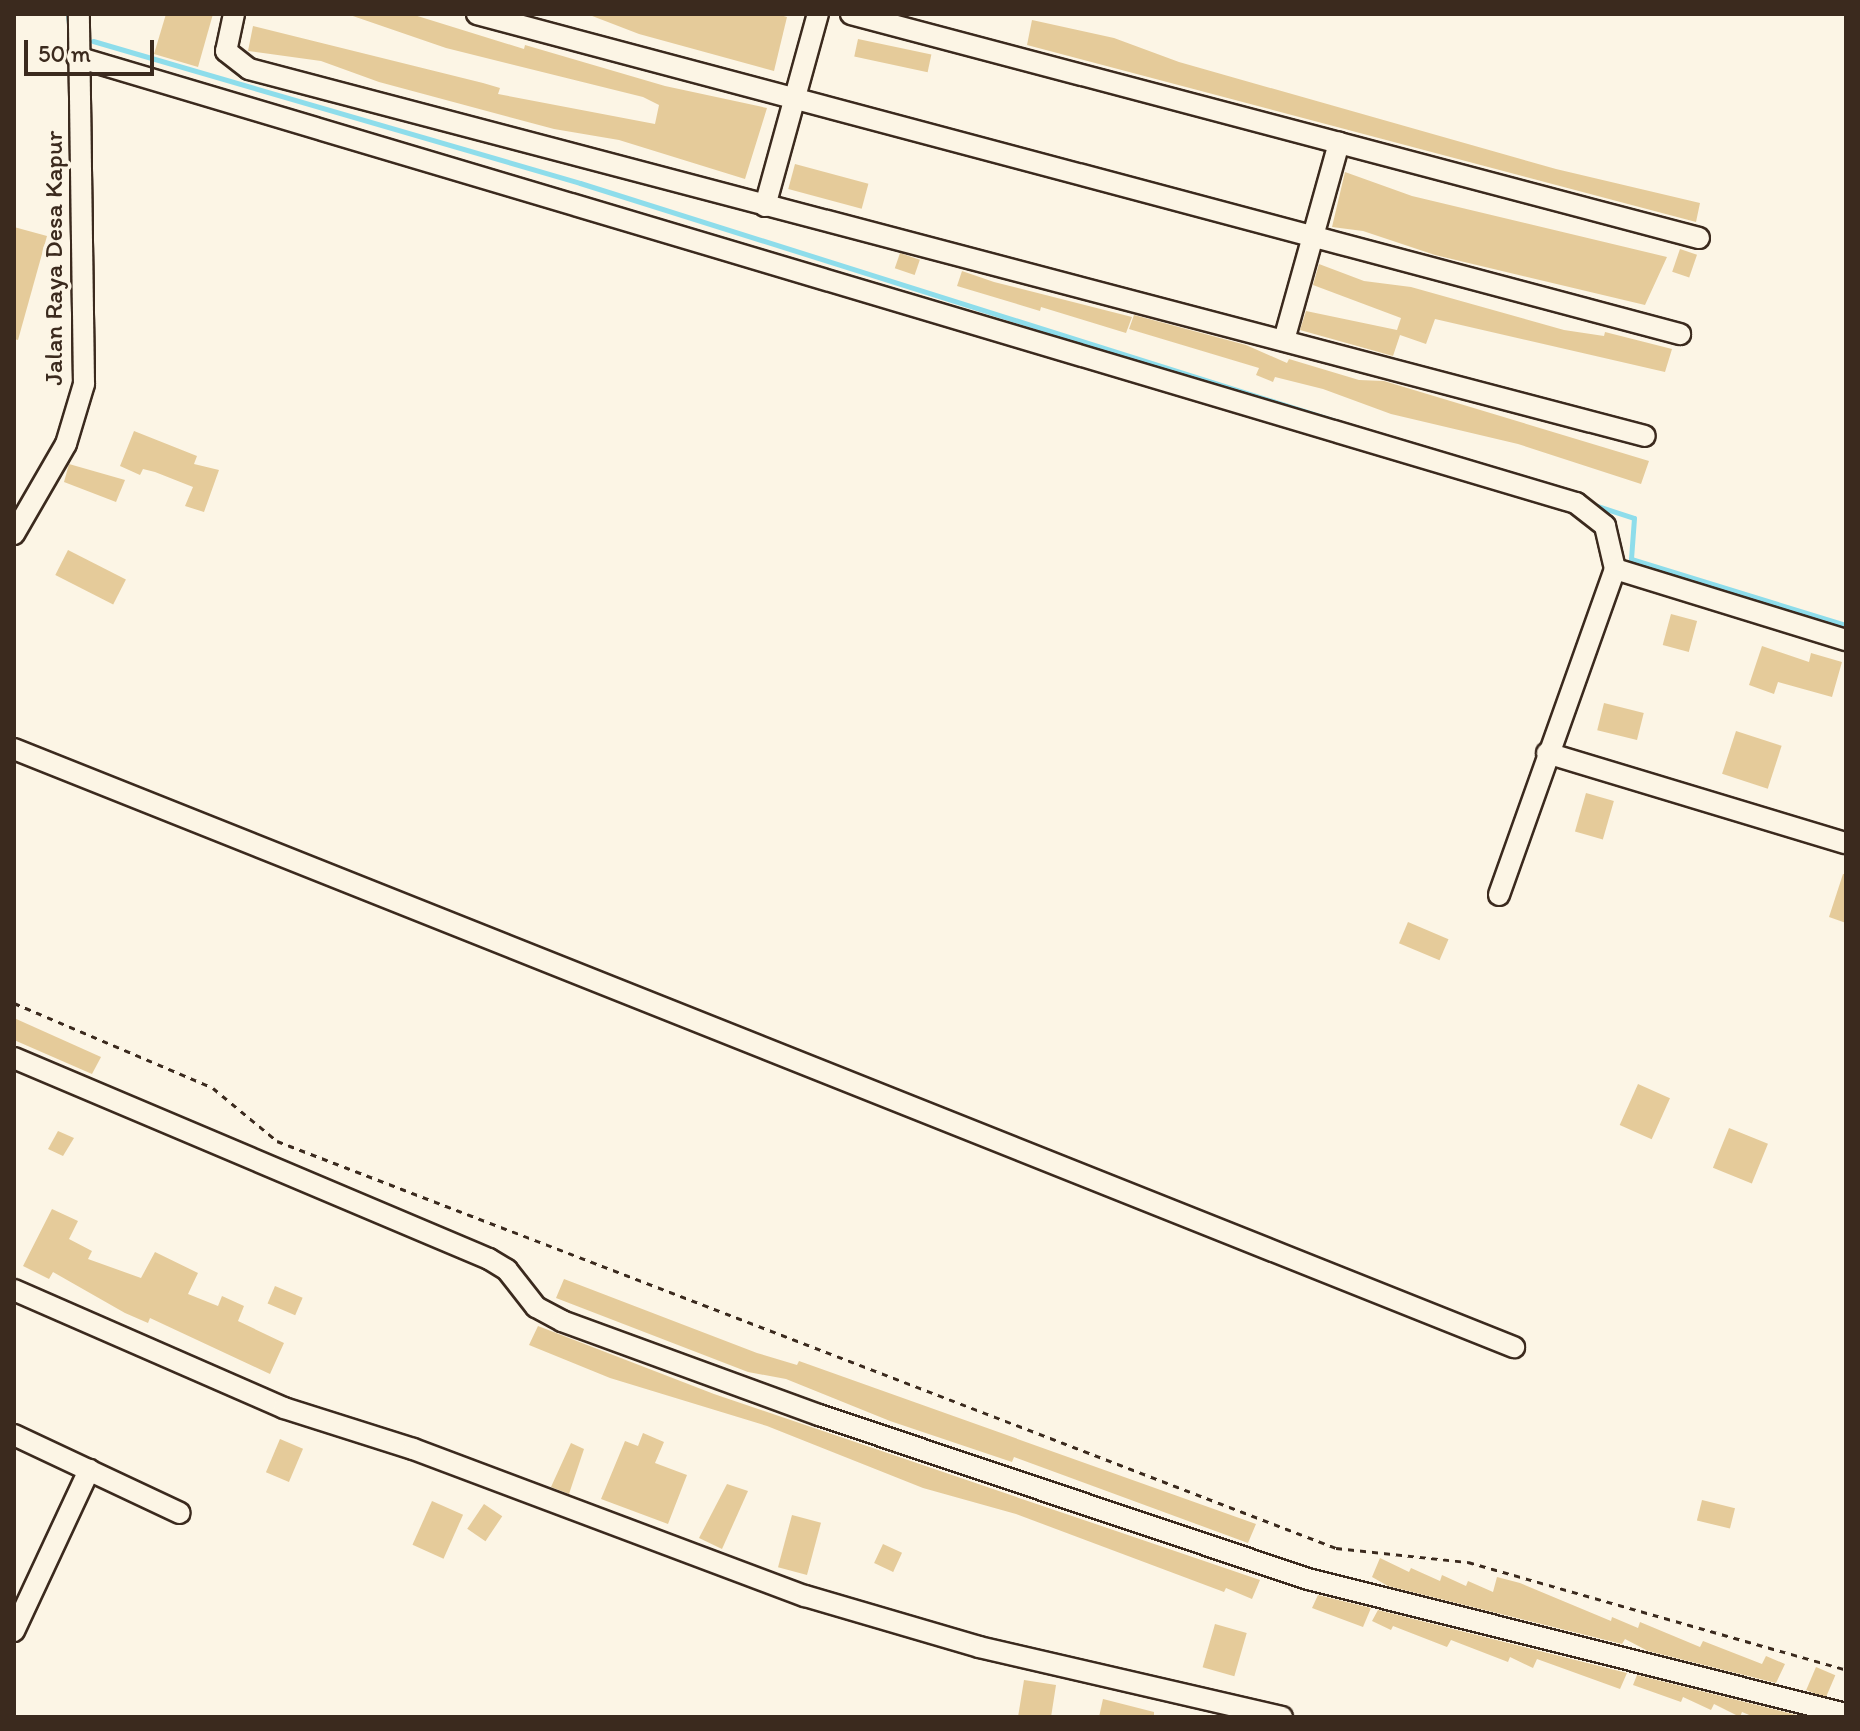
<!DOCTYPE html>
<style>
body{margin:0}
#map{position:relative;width:1860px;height:1731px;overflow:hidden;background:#fcf5e5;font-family:Itim,sans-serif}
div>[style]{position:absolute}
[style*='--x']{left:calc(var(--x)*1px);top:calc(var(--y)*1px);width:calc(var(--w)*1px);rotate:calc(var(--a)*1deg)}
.stream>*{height:5px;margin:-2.5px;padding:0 2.5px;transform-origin:2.5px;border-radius:2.5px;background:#8eddeb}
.building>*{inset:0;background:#e5cb9a;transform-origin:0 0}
.path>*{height:3px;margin-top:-1.5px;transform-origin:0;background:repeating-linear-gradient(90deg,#3b2a1e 0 6px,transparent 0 12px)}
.roads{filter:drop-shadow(2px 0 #3b2a1e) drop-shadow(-2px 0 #3b2a1e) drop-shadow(0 2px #3b2a1e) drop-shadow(0 -2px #3b2a1e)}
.minor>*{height:20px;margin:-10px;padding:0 10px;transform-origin:10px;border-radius:10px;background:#fcf5e5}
span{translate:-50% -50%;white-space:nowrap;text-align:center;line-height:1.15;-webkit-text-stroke:7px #fcf5e5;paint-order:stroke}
.street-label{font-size:26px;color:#3b2a1e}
.frame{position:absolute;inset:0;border:16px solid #3b2a1e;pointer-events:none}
.scale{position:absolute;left:24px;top:40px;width:130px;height:36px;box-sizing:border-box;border:4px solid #3b2a1e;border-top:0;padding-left:10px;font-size:24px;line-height:28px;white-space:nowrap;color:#3b2a1e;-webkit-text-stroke:6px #fcf5e5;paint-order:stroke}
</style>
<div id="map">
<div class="stream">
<i style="--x:68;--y:14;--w:19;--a:84"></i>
<i style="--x:93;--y:41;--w:507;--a:16.26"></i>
<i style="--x:580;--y:183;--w:796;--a:17.48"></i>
<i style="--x:1588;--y:503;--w:48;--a:18.1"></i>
<i style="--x:1634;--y:518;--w:41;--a:94.2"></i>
<i style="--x:1631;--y:559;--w:225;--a:17.1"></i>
</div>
<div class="building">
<i style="clip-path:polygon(166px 14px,213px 14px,198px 67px,154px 54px)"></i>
<i style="clip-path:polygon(347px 14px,411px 14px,524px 49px,525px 45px,665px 86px,767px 108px,745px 179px,619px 140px,554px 129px,379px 82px,321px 61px,248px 51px,253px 26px,483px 83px,500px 88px,498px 94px,655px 124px,659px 105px,643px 97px,446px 48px)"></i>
<i style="clip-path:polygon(587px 14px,777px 14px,787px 17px,774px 71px,639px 34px)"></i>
<i style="clip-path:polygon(1032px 20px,1114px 38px,1179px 62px,1556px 169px,1700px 203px,1696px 222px,1027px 45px)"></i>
<i style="left:858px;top:39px;width:75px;height:18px;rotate:12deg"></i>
<i style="left:795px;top:164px;width:76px;height:26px;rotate:15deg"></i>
<i style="clip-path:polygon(1345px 172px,1412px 196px,1667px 257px,1645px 305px,1435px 255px,1363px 231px,1332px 227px)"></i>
<i style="clip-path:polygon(14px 227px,47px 236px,18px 340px,14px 339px)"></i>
<i style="left:1680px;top:249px;width:18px;height:24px;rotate:19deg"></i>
<i style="left:900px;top:253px;width:21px;height:16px;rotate:19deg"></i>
<i style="clip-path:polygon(1319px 264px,1364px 281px,1411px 287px,1564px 330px,1604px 336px,1605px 332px,1672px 349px,1665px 372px,1435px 319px,1426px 344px,1400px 335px,1393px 356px,1300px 330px,1306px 311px,1397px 330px,1401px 318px,1313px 285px)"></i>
<i style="clip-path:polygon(962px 271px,994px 282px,1132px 317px,1126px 333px,1041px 307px,1040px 311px,957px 286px)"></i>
<i style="clip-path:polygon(1134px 315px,1246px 345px,1287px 363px,1289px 359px,1359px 380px,1384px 381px,1649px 461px,1641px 484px,1518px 444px,1391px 414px,1323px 389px,1275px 377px,1273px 382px,1256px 375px,1259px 368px,1129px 329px)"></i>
<i style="clip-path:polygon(134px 431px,197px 456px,194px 464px,219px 470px,204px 512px,185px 506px,193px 487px,155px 472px,143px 469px,140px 475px,120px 466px)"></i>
<i style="clip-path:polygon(69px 464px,125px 480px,116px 502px,64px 482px)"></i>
<i style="left:68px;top:550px;width:65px;height:28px;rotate:27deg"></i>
<i style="left:1671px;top:614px;width:27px;height:32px;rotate:15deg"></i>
<i style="clip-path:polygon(1762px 646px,1809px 662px,1811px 653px,1842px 662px,1832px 697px,1778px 682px,1774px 694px,1749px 685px)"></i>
<i style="left:1604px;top:703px;width:41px;height:28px;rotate:14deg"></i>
<i style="left:1736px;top:731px;width:48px;height:45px;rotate:18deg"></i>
<i style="left:1586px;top:793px;width:29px;height:40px;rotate:16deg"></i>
<i style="clip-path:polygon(1843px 874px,1846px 874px,1846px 923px,1829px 917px)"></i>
<i style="left:1408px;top:922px;width:44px;height:23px;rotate:23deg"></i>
<i style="clip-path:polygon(14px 1018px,101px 1057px,92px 1074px,14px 1040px)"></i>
<i style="left:1638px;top:1084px;width:35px;height:45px;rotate:24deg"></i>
<i style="left:1729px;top:1128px;width:42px;height:43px;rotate:22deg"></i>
<i style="clip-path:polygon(58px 1131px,74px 1138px,63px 1156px,48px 1149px)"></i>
<i style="clip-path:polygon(52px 1209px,78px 1221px,69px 1239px,92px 1251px,88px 1259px,141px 1278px,155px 1252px,198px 1273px,188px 1294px,218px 1306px,222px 1296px,244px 1306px,238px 1321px,284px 1343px,270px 1374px,150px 1318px,148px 1323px,125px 1313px,53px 1272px,49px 1279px,23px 1266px)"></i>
<i style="clip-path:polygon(564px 1279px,757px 1353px,797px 1365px,799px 1361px,1256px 1524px,1248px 1543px,1014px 1457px,1012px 1462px,890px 1421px,786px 1379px,748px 1372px,556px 1298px)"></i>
<i style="left:275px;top:1286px;width:30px;height:19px;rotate:23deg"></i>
<i style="clip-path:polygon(538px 1326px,714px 1394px,1260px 1580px,1252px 1599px,1226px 1588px,1224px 1592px,1016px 1514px,923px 1488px,767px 1426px,610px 1378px,529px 1345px)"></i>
<i style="clip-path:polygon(643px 1433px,664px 1442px,655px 1463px,687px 1475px,668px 1524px,601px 1499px,625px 1441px,638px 1446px)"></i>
<i style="left:280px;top:1439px;width:25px;height:36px;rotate:23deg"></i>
<i style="clip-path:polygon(571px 1443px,584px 1449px,569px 1494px,551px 1487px)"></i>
<i style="clip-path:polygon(727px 1484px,748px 1491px,722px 1549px,699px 1538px)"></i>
<i style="left:1702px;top:1500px;width:34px;height:21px;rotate:14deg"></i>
<i style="left:432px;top:1501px;width:34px;height:48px;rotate:24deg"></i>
<i style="left:484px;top:1504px;width:22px;height:30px;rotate:34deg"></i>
<i style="left:792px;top:1515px;width:30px;height:54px;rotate:15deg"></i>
<i style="left:883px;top:1544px;width:21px;height:21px;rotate:25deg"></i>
<i style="clip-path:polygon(1380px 1558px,1409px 1572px,1411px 1568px,1440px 1581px,1442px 1575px,1466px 1586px,1468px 1581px,1493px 1592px,1497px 1577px,1520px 1583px,1611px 1621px,1612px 1617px,1638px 1628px,1640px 1622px,1700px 1647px,1703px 1641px,1762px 1664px,1766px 1656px,1785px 1664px,1776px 1683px,1648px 1651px,1625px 1639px,1622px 1644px,1388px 1586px,1372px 1577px)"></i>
<i style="clip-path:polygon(1318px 1595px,1371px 1608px,1363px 1627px,1312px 1608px)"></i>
<i style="clip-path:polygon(1378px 1610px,1627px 1673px,1620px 1689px,1537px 1659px,1533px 1668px,1510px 1657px,1508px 1662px,1451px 1640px,1447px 1647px,1393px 1626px,1391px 1630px,1372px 1621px)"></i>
<i style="left:1215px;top:1624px;width:33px;height:45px;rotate:16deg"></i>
<i style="left:1816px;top:1667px;width:21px;height:25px;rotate:23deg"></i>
<i style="clip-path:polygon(1637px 1675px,1805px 1717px,1754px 1717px,1742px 1712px,1740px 1717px,1714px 1704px,1711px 1710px,1683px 1697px,1681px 1702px,1633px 1685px)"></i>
<i style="clip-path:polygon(1024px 1680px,1056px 1685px,1051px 1717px,1018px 1717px)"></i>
<i style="clip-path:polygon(1103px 1699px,1154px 1712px,1154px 1717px,1099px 1717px)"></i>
</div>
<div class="path">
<i style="--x:14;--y:1003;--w:216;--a:23.1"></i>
<i style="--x:213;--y:1088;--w:83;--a:39.6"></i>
<i style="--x:277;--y:1141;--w:1135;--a:21.02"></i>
<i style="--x:1336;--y:1548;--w:133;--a:6.1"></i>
<i style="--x:1468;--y:1562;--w:393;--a:15.9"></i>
</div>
<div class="roads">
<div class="minor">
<i style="--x:234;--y:14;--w:38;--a:102"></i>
<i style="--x:226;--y:51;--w:29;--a:38"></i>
<i style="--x:249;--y:69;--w:1443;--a:14.73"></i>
<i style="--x:477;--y:14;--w:1245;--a:14.9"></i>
<i style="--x:851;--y:14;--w:877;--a:14.8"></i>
<i style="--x:77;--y:57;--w:1564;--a:16.57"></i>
<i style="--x:1576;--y:503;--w:37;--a:38"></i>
<i style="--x:1605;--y:526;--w:44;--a:76.9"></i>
<i style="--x:1615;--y:569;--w:346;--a:109.6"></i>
<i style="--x:765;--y:206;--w:199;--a:-74.6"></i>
<i style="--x:1284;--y:340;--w:205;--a:-74.4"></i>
<i style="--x:14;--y:534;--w:104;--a:-60"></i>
<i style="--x:66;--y:444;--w:63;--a:-73.3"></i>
<i style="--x:84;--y:384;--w:370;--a:-90.8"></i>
<i style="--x:1615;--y:569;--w:242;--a:17.1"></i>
<i style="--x:14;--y:749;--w:1615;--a:21.74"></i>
<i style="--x:1547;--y:753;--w:312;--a:16.8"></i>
<i style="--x:14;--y:1058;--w:516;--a:22.94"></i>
<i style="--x:489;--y:1259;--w:21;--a:31"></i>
<i style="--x:507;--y:1270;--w:47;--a:51.9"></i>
<i style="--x:536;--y:1307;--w:30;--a:28"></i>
<i style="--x:562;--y:1321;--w:274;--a:20.1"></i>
<i style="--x:819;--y:1415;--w:516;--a:18.54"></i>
<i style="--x:1308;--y:1579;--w:555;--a:14.09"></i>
<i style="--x:14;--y:1290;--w:295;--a:23.6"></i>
<i style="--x:284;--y:1408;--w:135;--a:17.6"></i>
<i style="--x:413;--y:1449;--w:419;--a:20.6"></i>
<i style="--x:805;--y:1596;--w:181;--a:16.3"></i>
<i style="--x:979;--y:1647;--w:311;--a:13"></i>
<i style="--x:14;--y:1435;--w:183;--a:25.2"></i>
<i style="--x:14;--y:1631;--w:178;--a:-65"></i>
</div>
</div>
<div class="street-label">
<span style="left:54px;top:258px;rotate:-90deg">Jalan Raya Desa Kapur</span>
</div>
<div class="frame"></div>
<div class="scale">50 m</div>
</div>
